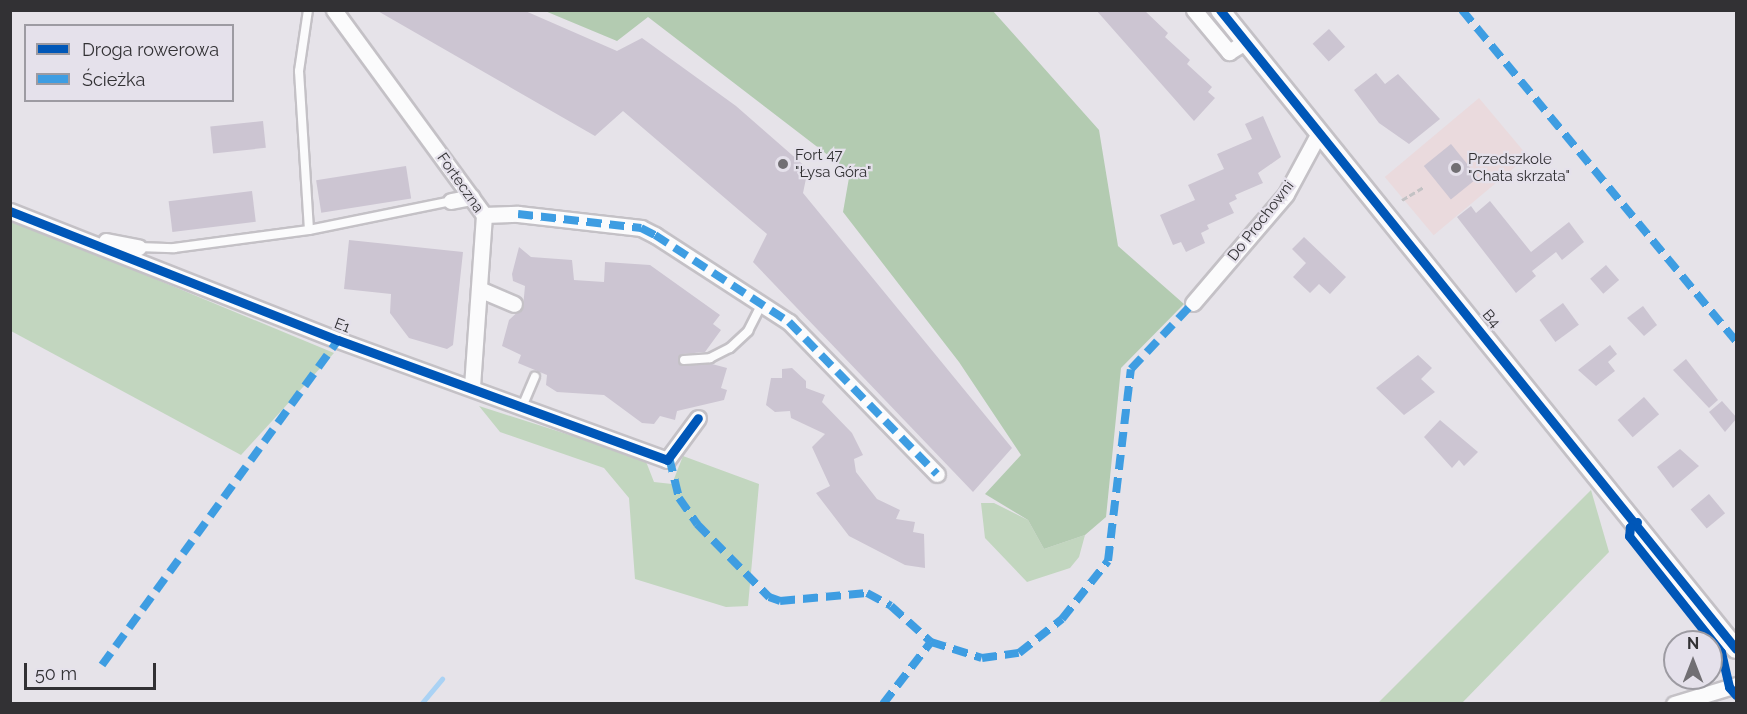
<!DOCTYPE html>
<meta charset="utf-8">
<style>
body{margin:0}
#map{position:relative;width:1747px;height:714px;overflow:hidden;background:#e6e3e9;font-family:Raleway,sans-serif}
div>[style]{position:absolute}
[style*='--x']{left:calc(var(--x)*1px);top:calc(var(--y)*1px);width:calc(var(--w)*1px);rotate:calc(var(--a)*1deg)}
.education>*{inset:0;background:#eadadd;transform-origin:0 0}
.green>*{inset:0;background:#c2d6bf}
.forest>*{inset:0;background:#b3cbb1}
.stream>*{height:5px;margin:-2.5px;padding:0 2.5px;transform-origin:2.5px;border-radius:2.5px;background:#aad2f4}
.building>*{inset:0;background:#ccc5d2;transform-origin:0 0}
.path>*{height:3px;margin-top:-1.5px;transform-origin:0;background:repeating-linear-gradient(90deg,#c3c2c4 0 6px,transparent 0 9px)}
.roads{filter:drop-shadow(2px 0 #c4c1c6) drop-shadow(-2px 0 #c4c1c6) drop-shadow(0 2px #c4c1c6) drop-shadow(0 -2px #c4c1c6)}
.service>*{height:8px;margin:-4px;padding:0 4px;transform-origin:4px;border-radius:4px;background:#fbfbfc}
.minor>*{height:15px;margin:-7.5px;padding:0 7.5px;transform-origin:7.5px;border-radius:7.5px;background:#fbfbfc}
.tertiary>*{height:18px;margin:-9px;padding:0 9px;transform-origin:9px;border-radius:9px;background:#fbfbfc}
.quiet>*{height:8px;margin-top:-4px;transform-origin:0;background:repeating-linear-gradient(90deg,#3e9de2 0 15px,transparent 0 23px)}
.cycleway>*{height:9px;margin:-4.5px;padding:0 4.5px;transform-origin:4.5px;border-radius:4.5px;background:#0057b8}
.dots>*{width:16px;height:16px;translate:-50% -50%;box-sizing:border-box;border:3px solid #e5e1eb;border-radius:50%}
span{translate:-50% -50%;white-space:nowrap;text-align:center;line-height:1.15;-webkit-text-stroke:4.5px #e5e1eb;paint-order:stroke}
.poi-label{font-size:15px;color:#323134}
.left{translate:0 -50%;text-align:left}
.street-label{font-size:15px;color:#323134}
.frame{position:absolute;inset:0;border:12px solid #323134;pointer-events:none}
.legend{position:absolute;left:24px;top:24px;width:210px;height:78px;box-sizing:border-box;background:#e5e1eb;border:2px solid #9d9ba2;margin:0;padding:8px 10px;list-style:none;font-size:18px;color:#323134}
.legend li{display:flex;align-items:center;gap:12px;height:30px}
.legend b{width:30px;border:2px solid #9d9ba2}
.north{position:absolute;left:1663px;top:630px;width:60px;height:60px;box-sizing:border-box;background:#e5e1eb;border:2px solid #9d9ba2;border-radius:50%;rotate:0deg;font-size:16px;font-weight:700;line-height:24px;text-align:center;color:#323134}
.north::after{content:'';display:block;margin:auto;width:21px;height:27px;background:#716f73;clip-path:polygon(50% 0,100% 100%,50% 72%,0 100%)}
.scale{position:absolute;left:24px;top:663px;width:132px;height:27px;box-sizing:border-box;border:3px solid #323134;border-top:0;padding-left:8px;font-size:18px;line-height:21px;white-space:nowrap;color:#323134;-webkit-text-stroke:4px #e5e1eb;paint-order:stroke}
</style>
<div id="map">
<div class="education">
<i style="left:1479px;top:98px;width:76px;height:123px;rotate:50deg"></i>
</div>
<div class="green">
<i style="clip-path:polygon(11px 219px,334px 353px,241px 455px,11px 331px)"></i>
<i style="clip-path:polygon(479px 406px,645px 459px,654px 482px,672px 484px,683px 456px,759px 484px,748px 606px,726px 607px,635px 579px,629px 498px,604px 468px,500px 432px)"></i>
<i style="clip-path:polygon(1591px 490px,1609px 552px,1462px 703px,1378px 703px)"></i>
<i style="clip-path:polygon(981px 503px,994px 503px,1028px 520px,1044px 549px,1085px 535px,1079px 557px,1070px 568px,1027px 582px,985px 538px)"></i>
</div>
<div class="forest">
<i style="clip-path:polygon(545px 11px,993px 11px,1099px 130px,1118px 246px,1184px 304px,1121px 368px,1106px 517px,1085px 535px,1044px 549px,1028px 520px,985px 494px,1021px 455px,959px 362px,843px 212px,850px 172px,648px 17px,617px 41px)"></i>
</div>
<div class="stream">
<i style="--x:421;--y:704;--w:33;--a:-50"></i>
</div>
<div class="building">
<i style="clip-path:polygon(376px 10px,523px 10px,617px 51px,642px 38px,736px 106px,808px 169px,803px 193px,1012px 448px,973px 492px,753px 262px,767px 234px,623px 111px,595px 136px)"></i>
<i style="clip-path:polygon(1096px 10px,1144px 10px,1168px 33px,1165px 37px,1190px 60px,1187px 64px,1212px 87px,1208px 92px,1215px 98px,1194px 121px)"></i>
<i style="left:1329px;top:29px;width:24px;height:22px;rotate:48deg"></i>
<i style="clip-path:polygon(1376px 73px,1385px 84px,1398px 74px,1440px 119px,1409px 144px,1379px 123px,1354px 90px)"></i>
<i style="clip-path:polygon(1263px 116px,1281px 157px,1258px 173px,1263px 183px,1235px 195px,1237px 199px,1229px 203px,1234px 213px,1207px 225px,1209px 229px,1201px 233px,1205px 243px,1186px 252px,1181px 242px,1173px 245px,1160px 215px,1195px 200px,1188px 185px,1224px 169px,1217px 154px,1252px 139px,1245px 124px)"></i>
<i style="left:263px;top:121px;width:27px;height:53px;rotate:84deg"></i>
<i style="left:1451px;top:144px;width:43px;height:35px;rotate:51deg"></i>
<i style="left:406px;top:166px;width:33px;height:91px;rotate:81deg"></i>
<i style="left:252px;top:191px;width:31px;height:84px;rotate:83deg"></i>
<i style="clip-path:polygon(1490px 201px,1531px 252px,1569px 222px,1584px 242px,1562px 260px,1556px 252px,1532px 271px,1536px 276px,1516px 293px,1457px 217px,1471px 206px,1476px 213px)"></i>
<i style="clip-path:polygon(1304px 237px,1346px 277px,1330px 294px,1319px 284px,1310px 293px,1293px 277px,1306px 263px,1292px 249px)"></i>
<i style="clip-path:polygon(349px 240px,463px 252px,453px 345px,447px 349px,409px 338px,390px 313px,391px 294px,344px 289px)"></i>
<i style="clip-path:polygon(519px 247px,531px 257px,572px 260px,574px 280px,604px 282px,605px 262px,650px 265px,720px 315px,713px 324px,721px 330px,705px 352px,683px 354px,678px 360px,684px 366px,712px 364px,727px 368px,721px 388px,727px 390px,724px 400px,677px 411px,675px 420px,660px 416px,654px 424px,642px 423px,604px 395px,557px 392px,546px 385px,547px 375px,518px 363px,521px 355px,502px 346px,509px 320px,523px 307px,525px 286px,513px 281px,512px 274px)"></i>
<i style="left:1606px;top:265px;width:20px;height:21px;rotate:49deg"></i>
<i style="left:1563px;top:303px;width:27px;height:29px;rotate:54deg"></i>
<i style="clip-path:polygon(1643px 306px,1657px 325px,1644px 336px,1627px 318px)"></i>
<i style="clip-path:polygon(1610px 345px,1617px 354px,1608px 362px,1615px 371px,1596px 386px,1578px 370px)"></i>
<i style="clip-path:polygon(1418px 355px,1432px 368px,1421px 379px,1435px 392px,1404px 415px,1376px 388px)"></i>
<i style="clip-path:polygon(1686px 359px,1718px 400px,1709px 408px,1673px 370px)"></i>
<i style="clip-path:polygon(792px 368px,806px 381px,806px 388px,825px 395px,822px 402px,852px 433px,863px 455px,854px 459px,856px 472px,877px 499px,900px 510px,896px 519px,915px 522px,913px 532px,924px 534px,925px 568px,905px 565px,849px 536px,816px 493px,830px 486px,812px 447px,825px 434px,791px 418px,790px 411px,775px 412px,766px 405px,771px 378px,782px 378px,782px 369px)"></i>
<i style="left:1644px;top:397px;width:23px;height:35px;rotate:49deg"></i>
<i style="clip-path:polygon(1722px 401px,1737px 418px,1725px 432px,1709px 412px)"></i>
<i style="clip-path:polygon(1440px 420px,1478px 452px,1464px 466px,1459px 460px,1452px 468px,1424px 437px)"></i>
<i style="clip-path:polygon(1680px 449px,1699px 466px,1673px 488px,1657px 467px)"></i>
<i style="left:1709px;top:494px;width:25px;height:24px;rotate:50deg"></i>
</div>
<div class="path">
<i style="--x:1402;--y:200;--w:26;--a:-31"></i>
</div>
<div class="roads">
<div class="service">
<i style="--x:308;--y:10;--w:62;--a:98.4"></i>
<i style="--x:299;--y:71;--w:159;--a:86.4"></i>
<i style="--x:138;--y:247;--w:36;--a:2"></i>
<i style="--x:174;--y:248;--w:136;--a:-7.6"></i>
<i style="--x:309;--y:230;--w:145;--a:-11.5"></i>
<i style="--x:684;--y:360;--w:26;--a:-4"></i>
<i style="--x:710;--y:358;--w:22;--a:-27"></i>
<i style="--x:730;--y:348;--w:25;--a:-43"></i>
<i style="--x:748;--y:331;--w:29;--a:-63"></i>
<i style="--x:522;--y:407;--w:33;--a:-67"></i>
</div>
<div class="minor">
<i style="--x:334;--y:10;--w:254;--a:53.8"></i>
<i style="--x:484;--y:215;--w:173;--a:94"></i>
<i style="--x:1194;--y:10;--w:55;--a:50.2"></i>
<i style="--x:1229;--y:52;--w:19;--a:-32"></i>
<i style="--x:451;--y:201;--w:21;--a:-11"></i>
<i style="--x:10;--y:211;--w:352;--a:21.5"></i>
<i style="--x:338;--y:340;--w:350;--a:20"></i>
<i style="--x:667;--y:460;--w:52;--a:-53.6"></i>
<i style="--x:484;--y:215;--w:34;--a:-2"></i>
<i style="--x:518;--y:214;--w:124;--a:6.5"></i>
<i style="--x:641;--y:228;--w:16;--a:27"></i>
<i style="--x:655;--y:235;--w:160;--a:33"></i>
<i style="--x:789;--y:322;--w:212;--a:45.8"></i>
<i style="--x:106;--y:241;--w:33;--a:11"></i>
<i style="--x:479;--y:289;--w:38;--a:23"></i>
<i style="--x:1193;--y:303;--w:143;--a:-49.5"></i>
<i style="--x:1286;--y:194;--w:69;--a:-61.6"></i>
<i style="--x:1674;--y:704;--w:65;--a:-17"></i>
</div>
<div class="tertiary">
<i style="--x:1220;--y:10;--w:821;--a:51.08"></i>
</div>
</div>
<div class="quiet">
<i style="--x:1462;--y:10;--w:430;--a:50.4"></i>
<i style="--x:518;--y:214;--w:124;--a:6.5"></i>
<i style="--x:641;--y:228;--w:16;--a:27"></i>
<i style="--x:655;--y:235;--w:160;--a:33"></i>
<i style="--x:789;--y:322;--w:212;--a:45.8"></i>
<i style="--x:669;--y:457;--w:42;--a:76.3"></i>
<i style="--x:679;--y:498;--w:32;--a:55"></i>
<i style="--x:697;--y:524;--w:103;--a:45.4"></i>
<i style="--x:769;--y:597;--w:12;--a:20"></i>
<i style="--x:780;--y:601;--w:87;--a:-5.3"></i>
<i style="--x:867;--y:593;--w:27;--a:28"></i>
<i style="--x:891;--y:606;--w:54;--a:42"></i>
<i style="--x:931;--y:642;--w:53;--a:17.4"></i>
<i style="--x:982;--y:658;--w:37;--a:-8"></i>
<i style="--x:1019;--y:653;--w:55;--a:-38.3"></i>
<i style="--x:1062;--y:619;--w:74;--a:-51.6"></i>
<i style="--x:1108;--y:561;--w:193;--a:-83.2"></i>
<i style="--x:1131;--y:369;--w:91;--a:-46.8"></i>
<i style="--x:102;--y:665;--w:402;--a:-54"></i>
<i style="--x:883;--y:704;--w:78;--a:-52.3"></i>
</div>
<div class="cycleway">
<i style="--x:1220;--y:10;--w:821;--a:51.08"></i>
<i style="--x:10;--y:211;--w:352;--a:21.5"></i>
<i style="--x:338;--y:340;--w:350;--a:20"></i>
<i style="--x:667;--y:460;--w:52;--a:-53.6"></i>
<i style="--x:1637;--y:522;--w:9;--a:144"></i>
<i style="--x:1630;--y:527;--w:9;--a:96"></i>
<i style="--x:1629;--y:536;--w:148;--a:51.6"></i>
<i style="--x:1721;--y:652;--w:36;--a:77"></i>
<i style="--x:1729;--y:687;--w:11;--a:49"></i>
</div>
<div class="dots">
<i style="left:783px;top:164px;background:#716f73"></i>
<i style="left:1456px;top:168px;background:#716f73"></i>
</div>
<div class="poi-label">
<span class="left" style="left:795px;top:164px">Fort 47<br>"Łysa Góra"</span>
<span class="left" style="left:1468px;top:168px">Przedszkole<br>"Chata skrzata"</span>
</div>
<div class="street-label">
<span style="left:460px;top:183px;rotate:55deg">Forteczna</span>
<span style="left:1261px;top:221px;rotate:-52deg">Do Prochowni</span>
<span style="left:1491px;top:319px;rotate:50deg">B4</span>
<span style="left:342px;top:326px;rotate:21deg">E1</span>
</div>
<div class="frame"></div>
<ul class="legend">
<li><b style="height:8px;background:#0057b8"></b>Droga rowerowa</li>
<li><b style="height:8px;background:#3e9de2"></b>Ścieżka</li>
</ul>
<div class="north">N</div>
<div class="scale">50 m</div>
</div>
